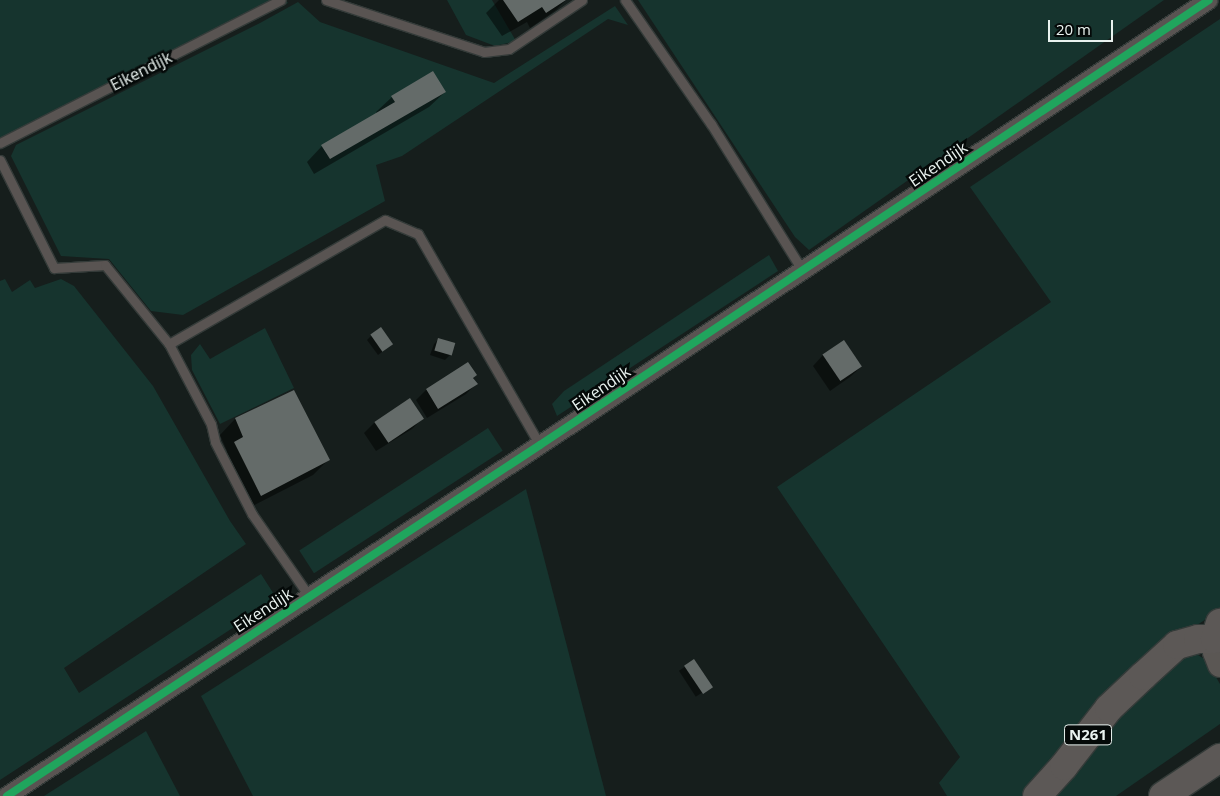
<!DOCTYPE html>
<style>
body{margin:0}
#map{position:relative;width:1220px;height:796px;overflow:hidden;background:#161e1c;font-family:"Open Sans",sans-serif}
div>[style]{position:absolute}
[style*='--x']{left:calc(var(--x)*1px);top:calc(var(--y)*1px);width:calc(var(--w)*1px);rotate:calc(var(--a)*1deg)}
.green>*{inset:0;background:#16342e;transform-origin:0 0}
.shadow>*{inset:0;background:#0007;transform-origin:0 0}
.building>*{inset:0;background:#646b69;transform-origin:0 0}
.roads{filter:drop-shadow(1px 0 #343b39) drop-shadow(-1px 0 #343b39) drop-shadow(0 1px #343b39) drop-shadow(0 -1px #343b39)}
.service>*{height:9px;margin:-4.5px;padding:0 4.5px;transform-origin:4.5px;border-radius:4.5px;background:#595452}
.minor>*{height:18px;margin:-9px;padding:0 9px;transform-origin:9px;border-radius:9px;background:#595452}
.secondary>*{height:24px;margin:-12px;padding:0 12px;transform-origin:12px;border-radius:12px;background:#5b5754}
.trunk>*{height:28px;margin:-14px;padding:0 14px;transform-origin:14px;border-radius:14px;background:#5c5856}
.cycleway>*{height:8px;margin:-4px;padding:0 4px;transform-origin:4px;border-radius:4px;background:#20a55d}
span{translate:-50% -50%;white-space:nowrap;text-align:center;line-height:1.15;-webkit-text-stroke:5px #040908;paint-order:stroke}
.shield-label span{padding:1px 4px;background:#040908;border:1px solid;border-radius:4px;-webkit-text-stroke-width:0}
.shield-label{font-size:15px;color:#e9f2ef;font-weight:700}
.street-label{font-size:16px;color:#e9f2ef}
.scale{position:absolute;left:1048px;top:20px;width:65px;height:22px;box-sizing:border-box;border:2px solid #e9f2ef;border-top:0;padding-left:6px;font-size:15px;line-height:18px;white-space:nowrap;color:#e9f2ef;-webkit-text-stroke:4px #040908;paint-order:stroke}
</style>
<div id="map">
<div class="green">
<i style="clip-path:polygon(0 0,286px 0,288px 3px,0 138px)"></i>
<i style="clip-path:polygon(447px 0,492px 0,516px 41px,495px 46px,466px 35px)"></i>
<i style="clip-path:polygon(638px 0,1164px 0,809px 250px,795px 237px)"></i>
<i style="clip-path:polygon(298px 2px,320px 22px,494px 83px,615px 6px,628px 25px,608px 19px,402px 156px,376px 165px,385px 201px,183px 315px,151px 311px,109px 259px,61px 256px,11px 156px,16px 145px,260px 23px)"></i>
<i style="clip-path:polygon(1220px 19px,1220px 610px,1171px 642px,1026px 796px,947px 796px,939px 783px,960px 757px,777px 487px,1051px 302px,970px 187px)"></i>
<i style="clip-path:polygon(769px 255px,778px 271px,557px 416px,552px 404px,564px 391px)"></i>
<i style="clip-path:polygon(5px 279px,12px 292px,30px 280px,35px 288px,61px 279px,74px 286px,153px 386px,230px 521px,246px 544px,64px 668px,79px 693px,261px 574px,277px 599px,0 780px,0 281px)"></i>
<i style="clip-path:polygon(265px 328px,294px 388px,220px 424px,192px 370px,191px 355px,200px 344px,210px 359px)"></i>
<i style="left:488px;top:428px;width:27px;height:225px;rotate:57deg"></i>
<i style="clip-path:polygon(526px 489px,606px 796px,253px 796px,201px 696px)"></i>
<i style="clip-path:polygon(1188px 654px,1198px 655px,1206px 660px,1220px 684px,1220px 724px,1116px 796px,1047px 796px,1129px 700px)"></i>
<i style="clip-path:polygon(146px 731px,180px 796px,44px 796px)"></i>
</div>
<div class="shadow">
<i style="clip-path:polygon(499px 0,566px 0,556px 10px,530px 28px,527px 22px,502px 36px,486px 13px)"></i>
<i style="clip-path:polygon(445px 92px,429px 107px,314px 174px,307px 162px,322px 146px,377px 114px,376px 112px,392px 97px)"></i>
<i style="clip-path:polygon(372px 335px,386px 349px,378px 355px,367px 340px)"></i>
<i style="clip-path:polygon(439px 339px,450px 355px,445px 360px,430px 355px,434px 344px)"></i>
<i style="clip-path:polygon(823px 355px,861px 367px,850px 377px,830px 391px,813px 366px)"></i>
<i style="clip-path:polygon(468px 364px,476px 384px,466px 394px,427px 418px,416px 400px,426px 390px)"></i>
<i style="clip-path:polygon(294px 391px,328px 460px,313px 475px,245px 510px,219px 459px,227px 451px,220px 435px,235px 419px)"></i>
<i style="clip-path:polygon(410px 400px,422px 419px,412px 429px,376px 451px,364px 433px,375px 422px)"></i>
<i style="left:694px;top:661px;width:31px;height:18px;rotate:57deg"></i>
</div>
<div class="building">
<i style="clip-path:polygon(503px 0,566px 0,546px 13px,542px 7px,518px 22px)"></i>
<i style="clip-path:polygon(433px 71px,446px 92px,330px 159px,321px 145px,395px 102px,391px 96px)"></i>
<i style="left:381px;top:327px;width:21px;height:13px;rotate:55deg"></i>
<i style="left:438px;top:338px;width:18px;height:13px;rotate:16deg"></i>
<i style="left:844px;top:340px;width:32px;height:26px;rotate:56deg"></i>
<i style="clip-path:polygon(468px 362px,477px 375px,473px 378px,478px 384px,438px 409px,426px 389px)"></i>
<i style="clip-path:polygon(294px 390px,330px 460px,261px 496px,234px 442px,243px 437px,235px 418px)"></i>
<i style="left:410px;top:398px;width:25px;height:43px;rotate:56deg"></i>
<i style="left:694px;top:659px;width:34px;height:12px;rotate:56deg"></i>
</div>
<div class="roads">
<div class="service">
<i style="--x:326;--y:0;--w:166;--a:18.2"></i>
<i style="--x:484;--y:52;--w:25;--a:-7"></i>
<i style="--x:509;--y:49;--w:88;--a:-33.9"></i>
<i style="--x:625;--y:0;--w:151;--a:55.3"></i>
<i style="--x:711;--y:124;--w:173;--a:58"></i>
<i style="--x:0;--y:143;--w:315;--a:-27"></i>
<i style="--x:0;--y:160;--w:121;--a:63.4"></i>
<i style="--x:54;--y:268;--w:51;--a:-3.4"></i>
<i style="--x:105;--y:265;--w:102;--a:51"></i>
<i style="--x:169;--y:344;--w:90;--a:62.3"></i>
<i style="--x:211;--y:424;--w:18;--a:77"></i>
<i style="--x:215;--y:442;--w:81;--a:62.8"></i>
<i style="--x:252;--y:514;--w:100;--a:55.2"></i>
<i style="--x:169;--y:344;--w:249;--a:-29.9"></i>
<i style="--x:385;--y:220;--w:36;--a:23"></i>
<i style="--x:418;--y:234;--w:244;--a:60"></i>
</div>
<div class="minor">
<i style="--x:7;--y:796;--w:638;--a:-33.37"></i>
<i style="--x:540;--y:445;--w:803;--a:-33.63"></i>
</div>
<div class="secondary">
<i style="--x:1215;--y:639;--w:13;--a:90"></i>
<i style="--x:1215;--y:652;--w:14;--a:69"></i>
</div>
<div class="trunk">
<i style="--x:1037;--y:796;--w:40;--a:-48"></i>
<i style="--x:1064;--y:766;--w:73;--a:-52.2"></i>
<i style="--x:1109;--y:708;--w:47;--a:-43.3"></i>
<i style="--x:1143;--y:676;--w:46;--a:-42.4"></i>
<i style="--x:1177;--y:645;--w:22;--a:-16"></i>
<i style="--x:1198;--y:639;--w:17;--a:0"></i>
<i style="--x:1215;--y:639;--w:17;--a:-73"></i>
<i style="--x:1163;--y:796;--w:69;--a:-33.7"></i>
</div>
</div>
<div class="cycleway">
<i style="--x:7;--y:796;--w:638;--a:-33.37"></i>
<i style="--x:540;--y:445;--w:803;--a:-33.63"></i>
</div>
<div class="shield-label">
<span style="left:1088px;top:735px">N261</span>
</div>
<div class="street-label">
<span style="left:141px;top:71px;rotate:-27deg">Eikendijk</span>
<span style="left:938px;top:164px;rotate:-34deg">Eikendijk</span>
<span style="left:601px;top:388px;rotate:-34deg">Eikendijk</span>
<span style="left:263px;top:610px;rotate:-33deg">Eikendijk</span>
</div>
<div class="scale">20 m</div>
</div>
